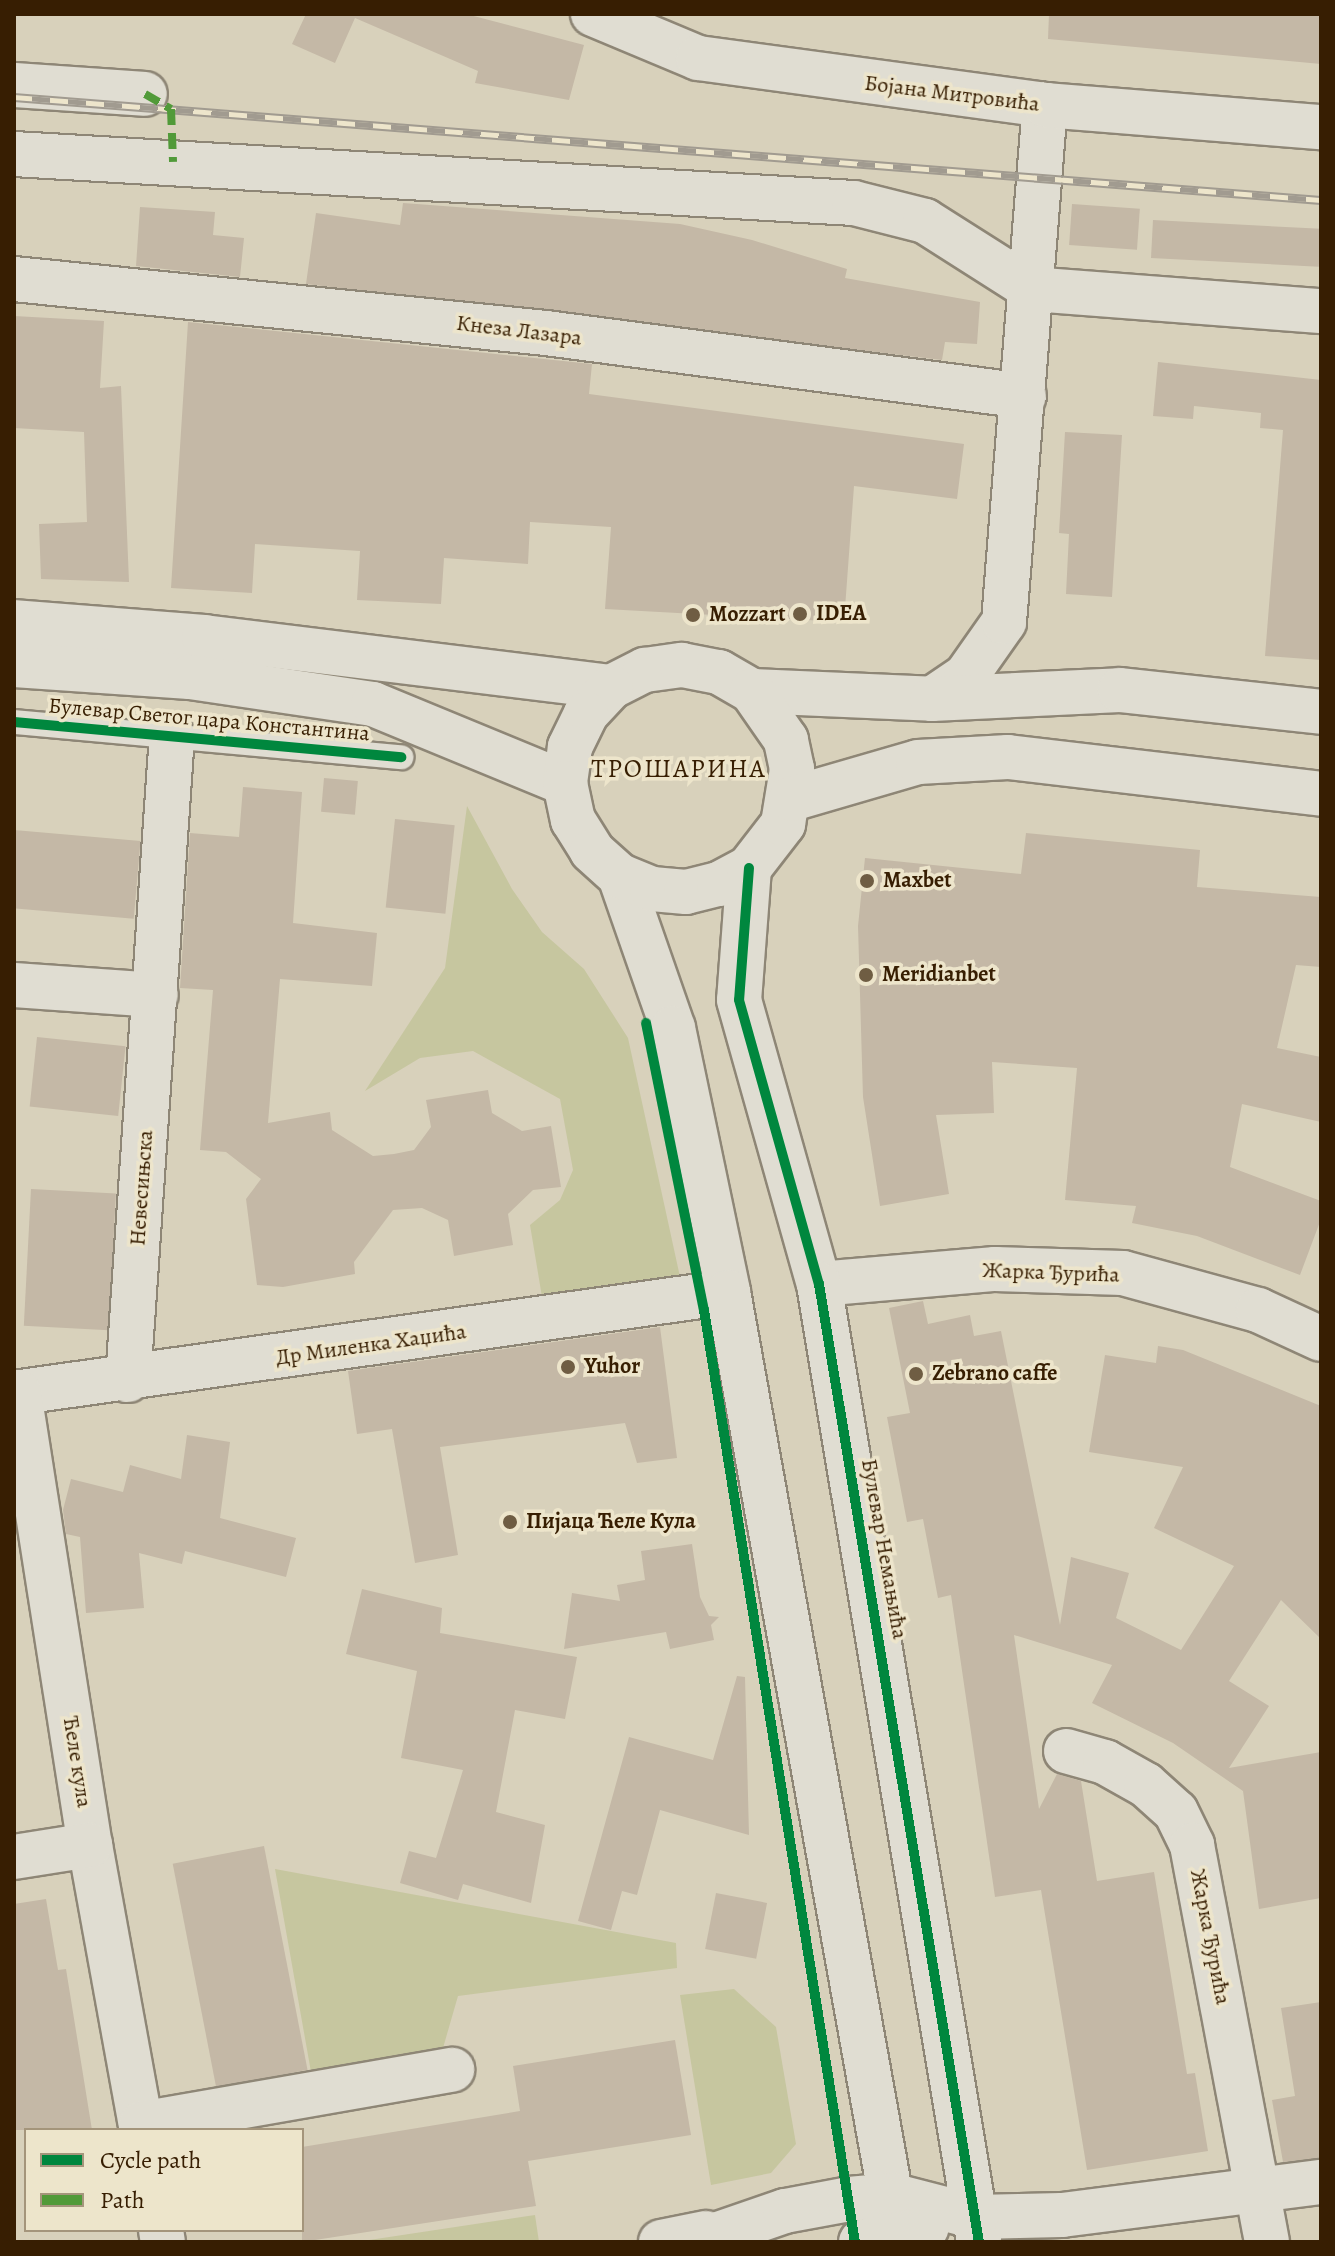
<!DOCTYPE html>
<meta charset="utf-8">
<style>
body{margin:0}
#map{position:relative;width:1335px;height:2256px;overflow:hidden;background:#d8d1bb;font-family:Alegreya,serif}
div>[style]{position:absolute}
[style*='--x']{left:calc(var(--x)*1px);top:calc(var(--y)*1px);width:calc(var(--w)*1px);rotate:calc(var(--a)*1deg)}
.green>*{inset:0;background:#c6c69f}
.building>*{inset:0;background:#c4b8a6;transform-origin:0 0}
.roads{filter:drop-shadow(2px 0 #8e8676) drop-shadow(-2px 0 #8e8676) drop-shadow(0 2px #8e8676) drop-shadow(0 -2px #8e8676)}
.service>*{height:24px;margin:-12px;padding:0 12px;transform-origin:12px;border-radius:12px;background:#e0ddd2}
.minor>*{height:44px;margin:-22px;padding:0 22px;transform-origin:22px;border-radius:22px;background:#e0ddd2}
.tertiary>*{height:44px;margin:-22px;padding:0 22px;transform-origin:22px;border-radius:22px;background:#e0ddd2}
.secondary>*{height:44px;margin:-22px;padding:0 22px;transform-origin:22px;border-radius:22px;background:#e0ddd2}
.rail>*{height:9px;margin-top:-4.5px;transform-origin:0;background:repeating-linear-gradient(90deg,#ede5cb 0 18px,#a19b90 0 36px);box-sizing:border-box;border-block:2px solid #a19b90}
.quiet>*{height:8px;margin-top:-4px;transform-origin:0;background:repeating-linear-gradient(90deg,#519a39 0 16px,transparent 0 24px)}
.cycleway>*{height:10px;margin:-5px;padding:0 5px;transform-origin:5px;border-radius:5px;background:#00873e}
.dots>*{width:22px;height:22px;translate:-50% -50%;box-sizing:border-box;border:4px solid #ede5cb;border-radius:50%}
span{translate:-50% -50%;white-space:nowrap;text-align:center;line-height:1.15;-webkit-text-stroke:7px #ede5cb;paint-order:stroke}
.street-label{font-size:22px;color:#371e02}
.poi-label{font-size:22px;color:#371e02;font-weight:700}
.left{translate:0 -50%;text-align:left}
.quarter-label{font-size:26px;color:#371e02;letter-spacing:2px}
.frame{position:absolute;inset:0;border:16px solid #371e02;pointer-events:none}
.legend{position:absolute;left:24px;top:2128px;width:280px;height:104px;box-sizing:border-box;background:#ede5cb;border:2px solid #a4957b;margin:0;padding:10px 14px;list-style:none;font-size:24px;color:#371e02}
.legend li{display:flex;align-items:center;gap:16px;height:40px}
.legend b{width:40px;border:2px solid #a4957b}
</style>
<div id="map">
<div class="green">
<i style="clip-path:polygon(467px 806px,512px 889px,542px 932px,584px 969px,628px 1038px,682px 1286px,544px 1309px,530px 1225px,560px 1200px,573px 1170px,560px 1099px,473px 1051px,420px 1058px,365px 1091px,445px 968px)"></i>
<i style="clip-path:polygon(275px 1869px,676px 1943px,677px 1968px,458px 1996px,443px 2048px,311px 2072px)"></i>
<i style="clip-path:polygon(734px 1989px,776px 2027px,796px 2144px,771px 2173px,711px 2185px,680px 1995px)"></i>
<i style="clip-path:polygon(535px 2215px,539px 2242px,356px 2242px)"></i>
</div>
<div class="building">
<i style="clip-path:polygon(306px 14px,466px 14px,584px 45px,569px 100px,475px 83px,478px 71px,355px 18px,335px 63px,292px 44px)"></i>
<i style="clip-path:polygon(1049px 14px,1321px 14px,1321px 64px,1048px 39px)"></i>
<i style="clip-path:polygon(403px 203px,680px 224px,752px 240px,847px 269px,845px 278px,980px 302px,977px 344px,945px 342px,942px 360px,306px 284px,316px 213px,400px 225px)"></i>
<i style="left:1072px;top:204px;width:68px;height:41px;rotate:4deg"></i>
<i style="clip-path:polygon(140px 207px,215px 212px,213px 235px,244px 238px,240px 277px,136px 266px)"></i>
<i style="left:1153px;top:220px;width:168px;height:38px;rotate:3deg"></i>
<i style="clip-path:polygon(14px 316px,104px 321px,100px 388px,121px 386px,129px 582px,41px 579px,39px 524px,87px 522px,84px 432px,14px 428px)"></i>
<i style="clip-path:polygon(188px 322px,592px 364px,589px 394px,964px 444px,957px 499px,854px 486px,844px 622px,605px 609px,611px 527px,530px 522px,528px 564px,444px 558px,441px 604px,357px 600px,360px 551px,255px 544px,252px 593px,171px 588px)"></i>
<i style="clip-path:polygon(1158px 362px,1321px 380px,1321px 660px,1265px 656px,1283px 430px,1260px 428px,1261px 413px,1194px 406px,1193px 419px,1153px 416px)"></i>
<i style="clip-path:polygon(1065px 432px,1122px 435px,1112px 597px,1066px 594px,1069px 534px,1059px 533px)"></i>
<i style="left:324px;top:778px;width:34px;height:34px;rotate:5deg"></i>
<i style="clip-path:polygon(243px 787px,302px 792px,293px 923px,377px 933px,372px 986px,280px 979px,268px 1123px,330px 1112px,332px 1130px,373px 1156px,394px 1154px,414px 1150px,431px 1127px,426px 1100px,488px 1090px,492px 1113px,522px 1131px,551px 1126px,561px 1187px,533px 1190px,508px 1214px,513px 1245px,454px 1256px,448px 1220px,422px 1208px,393px 1210px,354px 1262px,355px 1274px,283px 1287px,257px 1285px,246px 1199px,261px 1179px,226px 1152px,200px 1150px,213px 990px,180px 988px,190px 833px,239px 837px)"></i>
<i style="left:395px;top:819px;width:60px;height:89px;rotate:6deg"></i>
<i style="left:14px;top:830px;width:127px;height:78px;rotate:5deg"></i>
<i style="clip-path:polygon(1026px 833px,1200px 850px,1197px 887px,1321px 897px,1321px 967px,1296px 965px,1277px 1048px,1321px 1057px,1321px 1122px,1242px 1104px,1230px 1167px,1321px 1201px,1321px 1219px,1300px 1275px,1197px 1236px,1132px 1223px,1136px 1206px,1065px 1200px,1077px 1068px,992px 1062px,994px 1113px,936px 1115px,949px 1194px,880px 1206px,863px 1097px,858px 926px,865px 858px,1021px 874px)"></i>
<i style="left:37px;top:1037px;width:89px;height:70px;rotate:6deg"></i>
<i style="left:31px;top:1189px;width:85px;height:137px;rotate:3deg"></i>
<i style="clip-path:polygon(923px 1301px,928px 1324px,970px 1315px,974px 1336px,1001px 1331px,1060px 1625px,1071px 1557px,1129px 1573px,1116px 1618px,1181px 1650px,1234px 1566px,1154px 1528px,1183px 1467px,1089px 1452px,1105px 1355px,1156px 1363px,1158px 1346px,1183px 1350px,1321px 1406px,1321px 1639px,1281px 1600px,1229px 1681px,1269px 1706px,1229px 1768px,1321px 1752px,1321px 1898px,1259px 1909px,1243px 1791px,1173px 1743px,1092px 1703px,1112px 1665px,1014px 1635px,1039px 1809px,1057px 1774px,1081px 1781px,1097px 1881px,1154px 1872px,1187px 2074px,1195px 2073px,1208px 2151px,1087px 2170px,1041px 1890px,995px 1897px,951px 1595px,938px 1598px,923px 1519px,907px 1522px,887px 1417px,910px 1413px,889px 1308px)"></i>
<i style="clip-path:polygon(660px 1327px,677px 1458px,637px 1463px,625px 1423px,440px 1447px,458px 1555px,415px 1563px,392px 1429px,357px 1434px,348px 1371px)"></i>
<i style="clip-path:polygon(187px 1435px,230px 1442px,220px 1518px,296px 1538px,286px 1577px,185px 1551px,182px 1564px,139px 1553px,144px 1608px,86px 1613px,80px 1537px,66px 1534px,63px 1510px,71px 1479px,123px 1492px,130px 1465px,181px 1479px)"></i>
<i style="clip-path:polygon(692px 1544px,700px 1597px,709px 1616px,719px 1617px,711px 1625px,714px 1640px,670px 1649px,666px 1632px,564px 1649px,572px 1593px,620px 1601px,617px 1585px,645px 1580px,641px 1551px)"></i>
<i style="clip-path:polygon(362px 1589px,442px 1608px,440px 1633px,577px 1657px,565px 1719px,515px 1710px,496px 1812px,545px 1825px,531px 1903px,463px 1884px,458px 1900px,400px 1883px,409px 1851px,436px 1858px,463px 1770px,401px 1758px,417px 1671px,346px 1654px)"></i>
<i style="clip-path:polygon(737px 1676px,745px 1677px,749px 1835px,660px 1810px,637px 1895px,622px 1891px,611px 1930px,578px 1921px,629px 1737px,713px 1760px)"></i>
<i style="left:264px;top:1846px;width:228px;height:93px;rotate:79deg"></i>
<i style="left:716px;top:1893px;width:52px;height:57px;rotate:11deg"></i>
<i style="clip-path:polygon(46px 1899px,58px 1970px,66px 1969px,92px 2130px,14px 2130px,14px 1904px)"></i>
<i style="clip-path:polygon(1321px 2002px,1321px 2158px,1283px 2162px,1272px 2100px,1295px 2096px,1281px 2008px)"></i>
<i style="clip-path:polygon(675px 2040px,691px 2135px,528px 2161px,536px 2206px,302px 2242px,302px 2147px,520px 2111px,513px 2066px)"></i>
</div>
<div class="roads">
<div class="service">
<i style="--x:14;--y:722;--w:389;--a:5.2"></i>
</div>
<div class="minor">
<i style="--x:593;--y:14;--w:114;--a:22.7"></i>
<i style="--x:698;--y:58;--w:350;--a:7.7"></i>
<i style="--x:14;--y:85;--w:131;--a:3.9"></i>
<i style="--x:14;--y:154;--w:841;--a:3.34"></i>
<i style="--x:854;--y:203;--w:73;--a:14.2"></i>
<i style="--x:925;--y:221;--w:127;--a:32.4"></i>
<i style="--x:14;--y:279;--w:535;--a:5.8"></i>
<i style="--x:546;--y:333;--w:482;--a:7.5"></i>
<i style="--x:14;--y:985;--w:142;--a:4"></i>
<i style="--x:819;--y:1284;--w:177;--a:-4.9"></i>
<i style="--x:995;--y:1269;--w:128;--a:1.8"></i>
<i style="--x:1123;--y:1273;--w:140;--a:15.3"></i>
<i style="--x:1258;--y:1310;--w:69;--a:24.7"></i>
<i style="--x:128;--y:1380;--w:646;--a:-86.1"></i>
<i style="--x:14;--y:1393;--w:721;--a:-8.05"></i>
<i style="--x:19;--y:1393;--w:458;--a:81.1"></i>
<i style="--x:90;--y:1845;--w:290;--a:79.7"></i>
<i style="--x:1066;--y:1751;--w:41;--a:15.8"></i>
<i style="--x:1105;--y:1762;--w:47;--a:29.3"></i>
<i style="--x:1146;--y:1785;--w:40;--a:42"></i>
<i style="--x:1176;--y:1812;--w:37;--a:64"></i>
<i style="--x:1192;--y:1845;--w:404;--a:79.3"></i>
<i style="--x:14;--y:1857;--w:77;--a:-9"></i>
<i style="--x:141;--y:2124;--w:316;--a:-9.9"></i>
<i style="--x:976;--y:2217;--w:86;--a:-1.3"></i>
<i style="--x:1062;--y:2215;--w:261;--a:-7.3"></i>
<i style="--x:161;--y:2230;--w:12;--a:81"></i>
<i style="--x:661;--y:2242;--w:46;--a:-11.3"></i>
</div>
<div class="tertiary">
<i style="--x:1032;--y:289;--w:290;--a:4.4"></i>
<i style="--x:932;--y:699;--w:41;--a:-34.1"></i>
<i style="--x:966;--y:676;--w:66;--a:-54.9"></i>
<i style="--x:1004;--y:622;--w:519;--a:-85.47"></i>
<i style="--x:1045;--y:105;--w:277;--a:4.6"></i>
<i style="--x:749;--y:868;--w:132;--a:94.3"></i>
<i style="--x:739;--y:1000;--w:295;--a:74.3"></i>
<i style="--x:819;--y:1284;--w:971;--a:80.52"></i>
<i style="--x:620;--y:876;--w:161;--a:70.8"></i>
<i style="--x:673;--y:1028;--w:270;--a:78.2"></i>
<i style="--x:728;--y:1292;--w:965;--a:79.8"></i>
<i style="--x:695;--y:2242;--w:95;--a:-19"></i>
<i style="--x:785;--y:2211;--w:65;--a:-10.6"></i>
<i style="--x:849;--y:2199;--w:42;--a:-5.4"></i>
<i style="--x:891;--y:2195;--w:88;--a:14.5"></i>
<i style="--x:861;--y:2242;--w:67;--a:-12"></i>
</div>
<div class="secondary">
<i style="--x:14;--y:622;--w:191;--a:4.5"></i>
<i style="--x:204;--y:637;--w:410;--a:7"></i>
<i style="--x:611;--y:687;--w:38;--a:-27"></i>
<i style="--x:645;--y:670;--w:37;--a:-8"></i>
<i style="--x:682;--y:665;--w:38;--a:11"></i>
<i style="--x:719;--y:672;--w:38;--a:30"></i>
<i style="--x:752;--y:691;--w:180;--a:2.5"></i>
<i style="--x:932;--y:699;--w:188;--a:-2.7"></i>
<i style="--x:1120;--y:690;--w:202;--a:6.2"></i>
<i style="--x:14;--y:665;--w:176;--a:3.9"></i>
<i style="--x:190;--y:677;--w:185;--a:8.4"></i>
<i style="--x:373;--y:704;--w:208;--a:22.4"></i>
<i style="--x:611;--y:687;--w:37;--a:133"></i>
<i style="--x:586;--y:714;--w:37;--a:116"></i>
<i style="--x:570;--y:747;--w:36;--a:98"></i>
<i style="--x:565;--y:783;--w:38;--a:78"></i>
<i style="--x:573;--y:820;--w:36;--a:58"></i>
<i style="--x:592;--y:851;--w:38;--a:42"></i>
<i style="--x:620;--y:876;--w:35;--a:22"></i>
<i style="--x:652;--y:889;--w:34;--a:5"></i>
<i style="--x:686;--y:892;--w:34;--a:-14"></i>
<i style="--x:719;--y:884;--w:34;--a:-28"></i>
<i style="--x:749;--y:868;--w:56;--a:-52.3"></i>
<i style="--x:783;--y:824;--w:56;--a:-80.7"></i>
<i style="--x:792;--y:769;--w:30;--a:-102"></i>
<i style="--x:786;--y:740;--w:60;--a:-124.8"></i>
<i style="--x:791;--y:799;--w:132;--a:-16.2"></i>
<i style="--x:918;--y:762;--w:90;--a:-3.2"></i>
<i style="--x:1008;--y:757;--w:315;--a:6.7"></i>
</div>
</div>
<div class="rail">
<i style="--x:14;--y:97;--w:1311;--a:4.51"></i>
</div>
<div class="quiet">
<i style="--x:145;--y:94;--w:30;--a:30"></i>
<i style="--x:171;--y:109;--w:53;--a:87.8"></i>
</div>
<div class="cycleway">
<i style="--x:14;--y:722;--w:389;--a:5.2"></i>
<i style="--x:749;--y:868;--w:132;--a:94.3"></i>
<i style="--x:739;--y:1000;--w:295;--a:74.3"></i>
<i style="--x:819;--y:1284;--w:971;--a:80.52"></i>
<i style="--x:646;--y:1023;--w:293;--a:78.6"></i>
<i style="--x:704;--y:1310;--w:944;--a:80.8"></i>
</div>
<div class="dots">
<i style="left:800px;top:614px;background:#6f5d43"></i>
<i style="left:693px;top:615px;background:#6f5d43"></i>
<i style="left:867px;top:881px;background:#6f5d43"></i>
<i style="left:866px;top:975px;background:#6f5d43"></i>
<i style="left:568px;top:1367px;background:#6f5d43"></i>
<i style="left:916px;top:1374px;background:#6f5d43"></i>
<i style="left:510px;top:1522px;background:#6f5d43"></i>
</div>
<div class="street-label">
<span style="left:952px;top:94px;rotate:7deg">Бојана Митровића</span>
<span style="left:519px;top:331px;rotate:7deg">Кнеза Лазара</span>
<span style="left:209px;top:720px;rotate:5deg">Булевар Светог цара Константина</span>
<span style="left:142px;top:1188px;rotate:-86deg">Невесињска</span>
<span style="left:1051px;top:1273px;rotate:2deg">Жарка Ђурића</span>
<span style="left:371px;top:1345px;rotate:-8deg">Др Миленка Хаџића</span>
<span style="left:884px;top:1549px;rotate:80deg">Булевар Немањића</span>
<span style="left:77px;top:1762px;rotate:81deg">Ћеле кула</span>
<span style="left:1210px;top:1937px;rotate:79deg">Жарка Ђурића</span>
</div>
<div class="poi-label">
<span class="left" style="left:816px;top:614px">IDEA</span>
<span class="left" style="left:709px;top:615px">Mozzart</span>
<span class="left" style="left:883px;top:881px">Maxbet</span>
<span class="left" style="left:882px;top:975px">Meridianbet</span>
<span class="left" style="left:584px;top:1367px">Yuhor</span>
<span class="left" style="left:932px;top:1374px">Zebrano caffe</span>
<span class="left" style="left:526px;top:1522px">Пијаца Ћеле Кула</span>
</div>
<div class="quarter-label">
<span style="left:679px;top:769px">ТРОШАРИНА</span>
</div>
<div class="frame"></div>
<ul class="legend">
<li><b style="height:10px;background:#00873e"></b>Cycle path</li>
<li><b style="height:10px;background:#519a39"></b>Path</li>
</ul>
</div>
